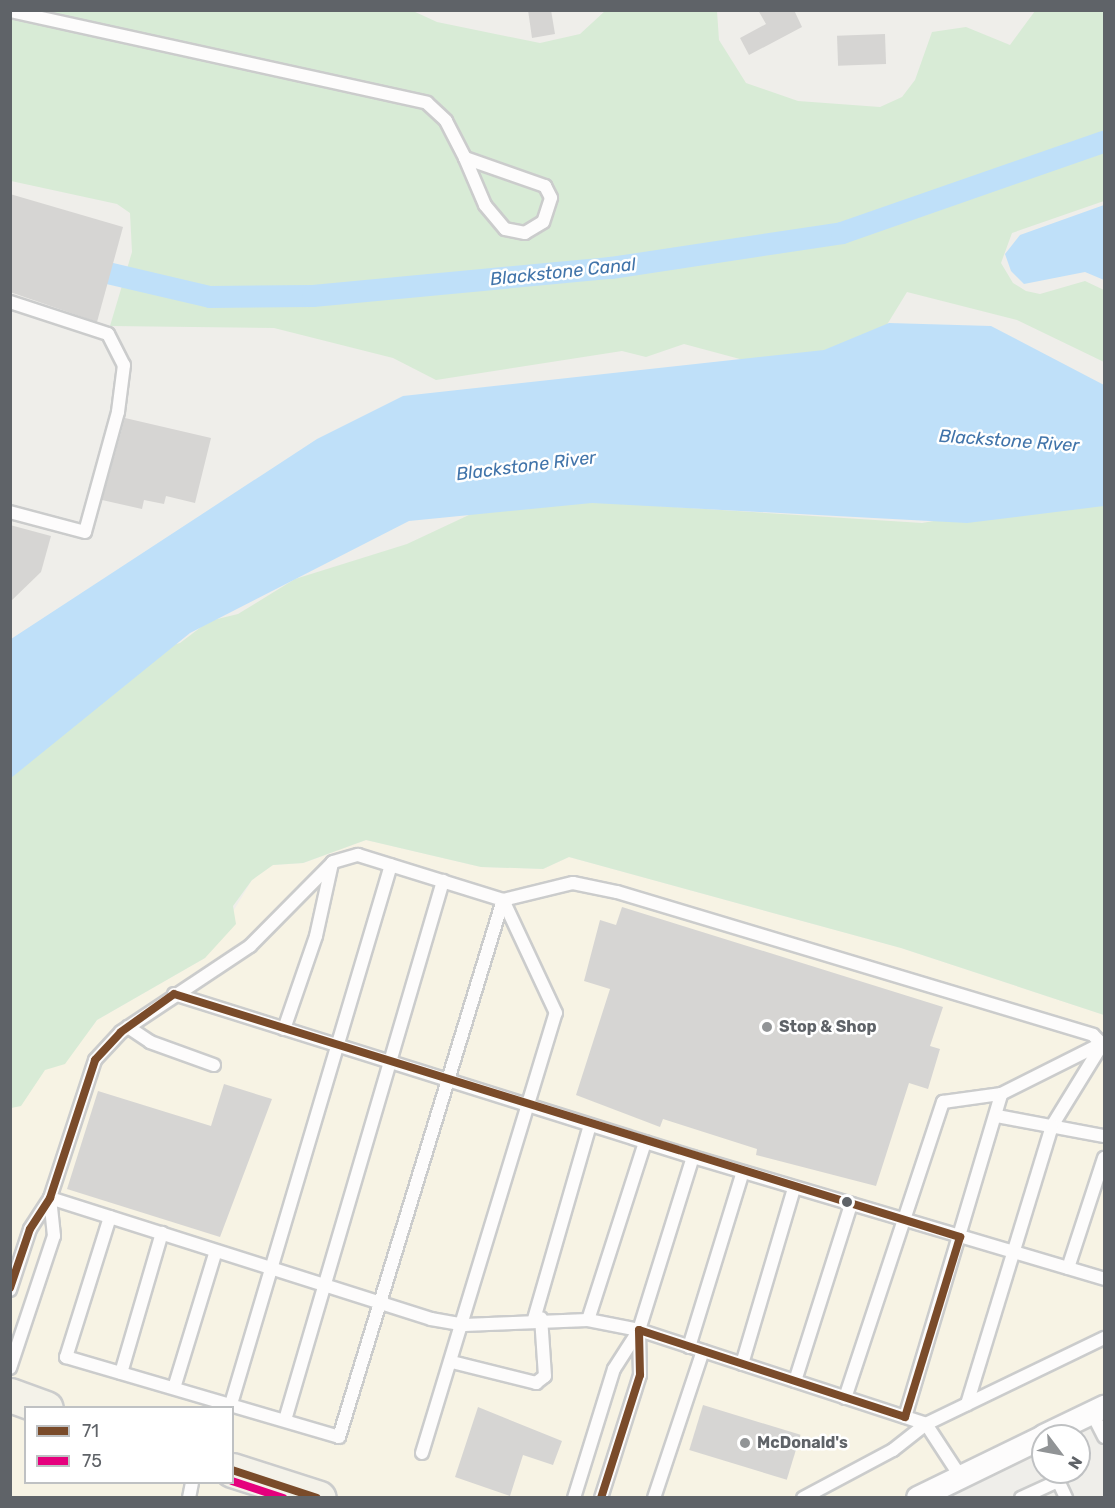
<!DOCTYPE html>
<style>
body{margin:0}
#map{position:relative;width:1115px;height:1508px;overflow:hidden;background:#efeeea;font-family:Rubik,sans-serif}
div>[style]{position:absolute}
[style*='--x']{left:calc(var(--x)*1px);top:calc(var(--y)*1px);width:calc(var(--w)*1px);rotate:calc(var(--a)*1deg)}
.commercial>*{inset:0;background:#f7f3e4}
.green>*{inset:0;background:#d8ebd6}
.water>*{inset:0;background:#bfe0f9}
.canal>*{height:22px;margin:-11px;padding:0 11px;transform-origin:11px;border-radius:11px;background:#bfe0f9}
.building>*{inset:0;background:#d6d5d3;transform-origin:0 0}
.roads{filter:drop-shadow(2px 0 #cbcccc) drop-shadow(-2px 0 #cbcccc) drop-shadow(0 2px #cbcccc) drop-shadow(0 -2px #cbcccc)}
.lane>*{height:12px;margin:-6px;padding:0 6px;transform-origin:6px;border-radius:6px;background:#fdfcfc}
.street>*{height:22px;margin:-11px;padding:0 11px;transform-origin:11px;border-radius:11px;background:#fdfcfc}
.primary>*{height:33px;margin:-16.5px;padding:0 16.5px;transform-origin:16.5px;border-radius:16.5px;background:#f4f2e9}
.bus-1>*{height:8px;margin:-4px;padding:0 4px;transform-origin:4px;border-radius:4px;background:#7a4b2a}
.bus-2>*{height:8px;margin:-4px;padding:0 4px;transform-origin:4px;border-radius:4px;background:#e5007d}
.dots>*{width:16px;height:16px;translate:-50% -50%;box-sizing:border-box;border:3px solid #fff;border-radius:50%}
span{translate:-50% -50%;white-space:nowrap;text-align:center;line-height:1.15;-webkit-text-stroke:5px #fff;paint-order:stroke}
.poi-label{font-size:16px;color:#5f6368;font-weight:700}
.left{translate:0 -50%;text-align:left}
.water-label{font-size:18px;color:#4174aa;font-style:italic}
.frame{position:absolute;inset:0;border:12px solid #5f6368;pointer-events:none}
.legend{position:absolute;left:24px;top:1406px;width:210px;height:78px;box-sizing:border-box;background:#fff;border:2px solid #bfc1c3;margin:0;padding:8px 10px;list-style:none;font-size:18px;color:#5f6368}
.legend li{display:flex;align-items:center;gap:12px;height:30px}
.legend b{width:30px;border:2px solid #bfc1c3}
.north{position:absolute;left:1031px;top:1424px;width:60px;height:60px;box-sizing:border-box;background:#fff;border:2px solid #bfc1c3;border-radius:50%;rotate:122deg;font-size:16px;font-weight:700;line-height:24px;text-align:center;color:#5f6368}
.north::after{content:'';display:block;margin:auto;width:21px;height:27px;background:#919496;clip-path:polygon(50% 0,100% 100%,50% 72%,0 100%)}
</style>
<div id="map">
<div class="commercial">
<i style="clip-path:polygon(evenodd,366px 840px,481px 867px,543px 869px,569px 857px,901px 948px,1104px 1015px,1104px 1401px,905px 1497px,11px 1498px,11px 1108px,21px 1105px,45px 1069px,65px 1063px,97px 1020px,205px 958px,252px 880px,273px 865px,304px 863px,366px 840px,26px 1408px,232px 1408px,232px 1482px,26px 1482px,26px 1408px)"></i>
</div>
<div class="green">
<i style="clip-path:polygon(11px 11px,413px 11px,437px 22px,540px 43px,580px 34px,605px 11px,717px 11px,719px 40px,746px 83px,798px 101px,880px 107px,902px 97px,915px 80px,932px 32px,966px 27px,1010px 45px,1035px 11px,1104px 11px,1104px 201px,1012px 233px,1001px 263px,1013px 283px,1026px 291px,1040px 294px,1085px 281px,1104px 290px,1104px 362px,1017px 320px,907px 292px,869px 354px,751px 362px,684px 344px,646px 357px,622px 351px,436px 380px,393px 358px,274px 328px,110px 326px,132px 252px,130px 213px,117px 204px,11px 181px)"></i>
<i style="clip-path:polygon(1104px 492px,1104px 1015px,901px 948px,569px 857px,543px 869px,481px 867px,366px 840px,303px 863px,273px 865px,252px 880px,233px 906px,236px 924px,205px 958px,97px 1020px,65px 1064px,45px 1070px,21px 1106px,11px 1108px,11px 774px,159px 649px,180px 643px,209px 621px,238px 614px,295px 579px,407px 544px,471px 514px,535px 498px,922px 523px)"></i>
</div>
<div class="water">
<i style="clip-path:polygon(1104px 205px,1104px 280px,1085px 272px,1024px 284px,1011px 271px,1005px 254px,1020px 235px)"></i>
<i style="clip-path:polygon(889px 323px,991px 326px,1104px 385px,1104px 506px,967px 523px,592px 503px,409px 521px,190px 633px,11px 778px,11px 639px,317px 439px,403px 396px,824px 350px)"></i>
</div>
<div class="canal">
<i style="--x:82;--y:267;--w:131;--a:13.2"></i>
<i style="--x:210;--y:297;--w:103;--a:-0.6"></i>
<i style="--x:313;--y:296;--w:299;--a:-5.4"></i>
<i style="--x:611;--y:268;--w:234;--a:-8.6"></i>
<i style="--x:842;--y:233;--w:277;--a:-19.2"></i>
</div>
<div class="building">
<i style="clip-path:polygon(528px 10px,551px 10px,555px 34px,532px 38px)"></i>
<i style="clip-path:polygon(758px 10px,794px 10px,802px 27px,749px 55px,740px 38px,766px 24px)"></i>
<i style="left:885px;top:34px;width:30px;height:48px;rotate:88deg"></i>
<i style="clip-path:polygon(10px 194px,123px 227px,97px 322px,10px 292px)"></i>
<i style="clip-path:polygon(125px 418px,211px 438px,195px 503px,166px 496px,164px 504px,144px 500px,142px 509px,102px 500px)"></i>
<i style="clip-path:polygon(10px 525px,51px 536px,41px 572px,10px 602px)"></i>
<i style="clip-path:polygon(622px 907px,943px 1007px,930px 1046px,940px 1049px,928px 1089px,909px 1083px,876px 1186px,756px 1155px,757px 1149px,663px 1119px,660px 1127px,576px 1095px,610px 989px,584px 981px,600px 920px,616px 925px)"></i>
<i style="clip-path:polygon(224px 1084px,272px 1099px,220px 1237px,67px 1189px,98px 1091px,211px 1126px)"></i>
<i style="left:703px;top:1405px;width:102px;height:47px;rotate:17deg"></i>
<i style="clip-path:polygon(478px 1407px,562px 1441px,553px 1465px,523px 1455px,510px 1496px,455px 1477px)"></i>
</div>
<div class="roads">
<div class="lane">
<i style="--x:10;--y:11;--w:427;--a:12.4"></i>
<i style="--x:427;--y:103;--w:26;--a:43"></i>
<i style="--x:446;--y:121;--w:42;--a:62.8"></i>
<i style="--x:465;--y:158;--w:85;--a:19.3"></i>
<i style="--x:545;--y:186;--w:13;--a:63"></i>
<i style="--x:551;--y:198;--w:25;--a:108"></i>
<i style="--x:543;--y:222;--w:21;--a:149"></i>
<i style="--x:525;--y:233;--w:20;--a:-169"></i>
<i style="--x:505;--y:229;--w:31;--a:-130"></i>
<i style="--x:485;--y:205;--w:51;--a:-113.1"></i>
<i style="--x:10;--y:302;--w:103;--a:18.1"></i>
<i style="--x:108;--y:334;--w:35;--a:63"></i>
<i style="--x:124;--y:365;--w:47;--a:97.3"></i>
<i style="--x:118;--y:412;--w:124;--a:105.4"></i>
<i style="--x:85;--y:532;--w:78;--a:-165.1"></i>
<i style="--x:174;--y:994;--w:544;--a:17.44"></i>
<i style="--x:693;--y:1157;--w:429;--a:16.5"></i>
<i style="--x:128;--y:1027;--w:27;--a:34"></i>
<i style="--x:150;--y:1042;--w:68;--a:19.8"></i>
<i style="--x:284;--y:1029;--w:98;--a:-71"></i>
<i style="--x:316;--y:936;--w:75;--a:-77.6"></i>
<i style="--x:997;--y:1116;--w:109;--a:10.6"></i>
<i style="--x:50;--y:1198;--w:400;--a:17.6"></i>
<i style="--x:431;--y:1319;--w:34;--a:10"></i>
<i style="--x:464;--y:1325;--w:124;--a:-2.3"></i>
<i style="--x:588;--y:1320;--w:52;--a:11.1"></i>
<i style="--x:639;--y:1330;--w:302;--a:18.1"></i>
<i style="--x:926;--y:1424;--w:62;--a:56.8"></i>
<i style="--x:110;--y:1217;--w:147;--a:107.4"></i>
<i style="--x:66;--y:1357;--w:284;--a:16.3"></i>
<i style="--x:339;--y:1437;--w:561;--a:-73.02"></i>
<i style="--x:1068;--y:1268;--w:116;--a:-71.9"></i>
<i style="--x:10;--y:1290;--w:64;--a:-71.8"></i>
<i style="--x:30;--y:1229;--w:37;--a:-57"></i>
<i style="--x:50;--y:1198;--w:145;--a:-71.9"></i>
<i style="--x:95;--y:1060;--w:38;--a:-47"></i>
<i style="--x:121;--y:1032;--w:155;--a:-33.7"></i>
<i style="--x:250;--y:946;--w:118;--a:-45.3"></i>
<i style="--x:333;--y:862;--w:26;--a:-16"></i>
<i style="--x:358;--y:855;--w:152;--a:17.2"></i>
<i style="--x:503;--y:900;--w:72;--a:-13.7"></i>
<i style="--x:573;--y:883;--w:45;--a:11.6"></i>
<i style="--x:617;--y:892;--w:497;--a:16.7"></i>
<i style="--x:1093;--y:1035;--w:16;--a:45"></i>
<i style="--x:534;--y:1319;--w:202;--a:-73.9"></i>
<i style="--x:588;--y:1320;--w:187;--a:-72.2"></i>
<i style="--x:689;--y:1347;--w:183;--a:-72.9"></i>
<i style="--x:452;--y:1362;--w:87;--a:14"></i>
<i style="--x:536;--y:1383;--w:11;--a:-38"></i>
<i style="--x:545;--y:1376;--w:58;--a:-93.9"></i>
<i style="--x:742;--y:1364;--w:184;--a:-73.5"></i>
<i style="--x:10;--y:1368;--w:139;--a:-71.6"></i>
<i style="--x:54;--y:1236;--w:38;--a:-96"></i>
<i style="--x:121;--y:1373;--w:146;--a:-73.7"></i>
<i style="--x:795;--y:1381;--w:186;--a:-72.4"></i>
<i style="--x:174;--y:1388;--w:143;--a:-73"></i>
<i style="--x:845;--y:1398;--w:312;--a:-71.7"></i>
<i style="--x:943;--y:1102;--w:59;--a:-7.9"></i>
<i style="--x:231;--y:1404;--w:562;--a:-73.47"></i>
<i style="--x:1092;--y:1413;--w:27;--a:63"></i>
<i style="--x:905;--y:1417;--w:337;--a:-73.4"></i>
<i style="--x:1001;--y:1094;--w:114;--a:-26.6"></i>
<i style="--x:1103;--y:1043;--w:97;--a:121.6"></i>
<i style="--x:1052;--y:1126;--w:291;--a:107"></i>
<i style="--x:285;--y:1420;--w:562;--a:-73.66"></i>
<i style="--x:422;--y:1453;--w:460;--a:-73.1"></i>
<i style="--x:556;--y:1013;--w:125;--a:-115.1"></i>
<i style="--x:1054;--y:1472;--w:29;--a:65"></i>
<i style="--x:189;--y:1498;--w:16;--a:-79"></i>
<i style="--x:574;--y:1498;--w:135;--a:-72.8"></i>
<i style="--x:614;--y:1369;--w:46;--a:-57.3"></i>
<i style="--x:639;--y:1330;--w:181;--a:-72.7"></i>
<i style="--x:601;--y:1498;--w:129;--a:-72.4"></i>
<i style="--x:640;--y:1375;--w:43;--a:-91.3"></i>
<i style="--x:654;--y:1498;--w:155;--a:-71.6"></i>
<i style="--x:803;--y:1498;--w:102;--a:-28.1"></i>
<i style="--x:893;--y:1450;--w:42;--a:-38.2"></i>
<i style="--x:926;--y:1424;--w:198;--a:-25.8"></i>
<i style="--x:1021;--y:1498;--w:41;--a:-24.7"></i>
</div>
<div class="street">
<i style="--x:1044;--y:1436;--w:67;--a:-25.8"></i>
<i style="--x:918;--y:1498;--w:139;--a:-26"></i>
</div>
<div class="primary">
<i style="--x:10;--y:1395;--w:38;--a:20"></i>
<i style="--x:232;--y:1470;--w:91;--a:17.8"></i>
</div>
</div>
<div class="bus-1">
<i style="--x:174;--y:994;--w:823;--a:17.18"></i>
<i style="--x:10;--y:1288;--w:62;--a:-71.3"></i>
<i style="--x:30;--y:1229;--w:37;--a:-57"></i>
<i style="--x:50;--y:1198;--w:145;--a:-71.9"></i>
<i style="--x:95;--y:1060;--w:38;--a:-47"></i>
<i style="--x:121;--y:1032;--w:65;--a:-35.6"></i>
<i style="--x:639;--y:1330;--w:280;--a:18.1"></i>
<i style="--x:905;--y:1417;--w:188;--a:-73"></i>
<i style="--x:232;--y:1470;--w:89;--a:18.2"></i>
<i style="--x:601;--y:1498;--w:129;--a:-72.4"></i>
<i style="--x:640;--y:1375;--w:45;--a:-91.3"></i>
</div>
<div class="bus-2">
<i style="--x:232;--y:1481;--w:54;--a:18.4"></i>
</div>
<div class="dots">
<i style="left:767px;top:1027px;background:#919496"></i>
<i style="left:847px;top:1202px;background:#5f6368"></i>
<i style="left:745px;top:1443px;background:#919496"></i>
</div>
<div class="poi-label">
<span class="left" style="left:779px;top:1027px">Stop &amp; Shop</span>
<span class="left" style="left:757px;top:1443px">McDonald's</span>
</div>
<div class="water-label">
<span style="left:563px;top:272px;rotate:-6deg">Blackstone Canal</span>
<span style="left:1009px;top:441px;rotate:4deg">Blackstone River</span>
<span style="left:526px;top:466px;rotate:-7deg">Blackstone River</span>
</div>
<div class="frame"></div>
<ul class="legend">
<li><b style="height:8px;background:#7a4b2a"></b>71</li>
<li><b style="height:8px;background:#e5007d"></b>75</li>
</ul>
<div class="north">N</div>
</div>
